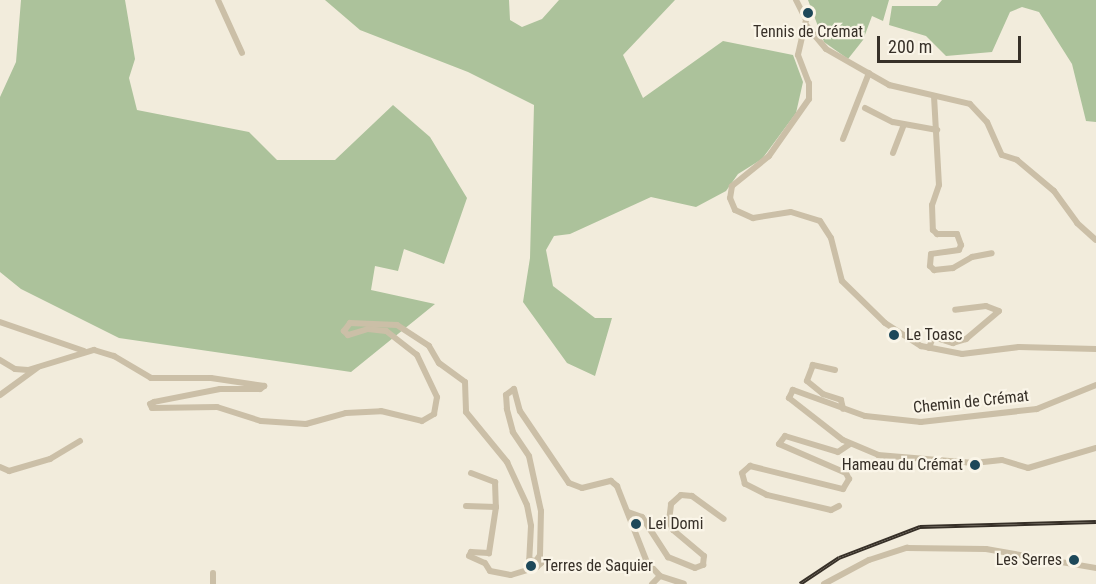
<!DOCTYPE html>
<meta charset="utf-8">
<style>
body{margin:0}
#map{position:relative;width:1096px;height:584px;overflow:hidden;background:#f2ecdc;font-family:"Roboto Condensed",sans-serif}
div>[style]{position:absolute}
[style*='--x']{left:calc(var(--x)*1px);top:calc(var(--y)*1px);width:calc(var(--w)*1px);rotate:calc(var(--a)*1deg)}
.green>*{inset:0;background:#acc29b}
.minor>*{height:6px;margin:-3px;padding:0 3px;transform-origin:3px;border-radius:3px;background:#cbbfa7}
.rail>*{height:4px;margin-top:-2px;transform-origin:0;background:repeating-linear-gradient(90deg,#faf5e8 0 4.5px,#373028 0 9px);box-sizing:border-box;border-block:2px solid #373028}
.dots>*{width:16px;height:16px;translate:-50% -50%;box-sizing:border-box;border:3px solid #faf5e8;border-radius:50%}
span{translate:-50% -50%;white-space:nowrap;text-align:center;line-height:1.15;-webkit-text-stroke:4.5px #faf5e8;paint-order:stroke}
.poi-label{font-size:16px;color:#373028}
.left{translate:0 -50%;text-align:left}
.right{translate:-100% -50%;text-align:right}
.street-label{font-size:16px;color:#373028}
.scale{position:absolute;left:877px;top:36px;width:144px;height:27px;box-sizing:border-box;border:3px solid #373028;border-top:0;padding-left:8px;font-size:18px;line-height:21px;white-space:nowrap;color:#373028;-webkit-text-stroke:4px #faf5e8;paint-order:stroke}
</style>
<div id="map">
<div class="green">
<i style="clip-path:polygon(21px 0,125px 0,135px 59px,129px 78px,137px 110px,249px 132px,277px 160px,335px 160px,393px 105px,430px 137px,467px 198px,444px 264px,404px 249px,398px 271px,375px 266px,371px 290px,435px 304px,351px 372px,119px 338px,21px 289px,0 272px,0 97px,16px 62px)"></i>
<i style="clip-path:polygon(325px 0,509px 0,510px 20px,522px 27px,542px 19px,559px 0,675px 0,623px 55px,643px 98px,723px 41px,793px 55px,803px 82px,796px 113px,762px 159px,738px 174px,726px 191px,696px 207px,651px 197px,570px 234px,554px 236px,546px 250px,553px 286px,595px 318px,612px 318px,595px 376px,567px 363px,523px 302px,530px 258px,534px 105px,468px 72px,360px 30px)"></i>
<i style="clip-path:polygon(808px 0,889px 0,883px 21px,872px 16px,863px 40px,848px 59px,824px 42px)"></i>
<i style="clip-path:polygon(942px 0,1096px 0,1096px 122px,1086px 121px,1072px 64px,1039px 12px,1022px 7px,1010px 12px,992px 52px,946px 56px,926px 36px,889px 25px,892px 6px,937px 6px)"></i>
</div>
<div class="minor">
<i style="--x:218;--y:0;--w:58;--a:65.6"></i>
<i style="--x:796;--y:0;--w:22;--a:63"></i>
<i style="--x:806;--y:20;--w:36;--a:103"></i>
<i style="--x:798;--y:55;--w:30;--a:69"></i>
<i style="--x:809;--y:83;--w:16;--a:90"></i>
<i style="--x:809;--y:99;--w:70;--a:125.1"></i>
<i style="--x:769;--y:156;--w:48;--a:141"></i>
<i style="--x:732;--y:186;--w:12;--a:99"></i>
<i style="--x:730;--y:198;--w:13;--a:67"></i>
<i style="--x:735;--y:210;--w:20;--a:24"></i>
<i style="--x:753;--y:218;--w:38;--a:-9"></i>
<i style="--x:791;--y:212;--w:30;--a:17"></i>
<i style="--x:820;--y:221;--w:20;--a:57"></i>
<i style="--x:831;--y:238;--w:44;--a:75.7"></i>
<i style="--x:842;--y:281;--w:60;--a:44.3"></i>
<i style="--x:885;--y:323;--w:43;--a:32.6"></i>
<i style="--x:921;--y:346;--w:42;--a:11"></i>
<i style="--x:962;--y:354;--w:57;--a:-7"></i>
<i style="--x:1019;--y:347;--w:77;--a:1.5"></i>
<i style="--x:806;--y:25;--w:31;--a:50"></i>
<i style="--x:826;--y:49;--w:73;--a:29.7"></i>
<i style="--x:889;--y:85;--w:83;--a:13.2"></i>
<i style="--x:970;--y:104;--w:25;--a:47"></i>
<i style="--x:987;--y:122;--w:36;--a:66"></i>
<i style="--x:1002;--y:155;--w:16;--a:18"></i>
<i style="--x:1017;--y:160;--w:48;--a:40"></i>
<i style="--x:1054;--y:191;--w:39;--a:54"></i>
<i style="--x:1077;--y:223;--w:25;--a:42"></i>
<i style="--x:934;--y:96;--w:89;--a:86.8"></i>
<i style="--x:939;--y:185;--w:21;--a:109"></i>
<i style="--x:932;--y:205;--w:25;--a:88"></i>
<i style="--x:933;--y:230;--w:6;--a:45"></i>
<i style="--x:937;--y:234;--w:20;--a:0"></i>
<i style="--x:957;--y:234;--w:12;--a:70"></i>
<i style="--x:961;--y:245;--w:5;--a:112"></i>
<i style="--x:959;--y:250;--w:28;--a:172"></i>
<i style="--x:931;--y:254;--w:12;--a:95"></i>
<i style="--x:930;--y:266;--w:6;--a:45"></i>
<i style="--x:934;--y:270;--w:19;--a:-6"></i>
<i style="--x:953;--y:268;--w:22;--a:-30"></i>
<i style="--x:972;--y:257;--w:20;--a:-11"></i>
<i style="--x:865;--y:108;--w:31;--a:27"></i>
<i style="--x:893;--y:122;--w:45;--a:10.3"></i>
<i style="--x:843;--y:139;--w:71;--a:-68.5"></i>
<i style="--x:893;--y:153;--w:30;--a:-69"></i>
<i style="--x:0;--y:322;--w:89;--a:19"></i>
<i style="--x:929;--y:348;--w:12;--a:-70"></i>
<i style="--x:933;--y:337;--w:21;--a:17"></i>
<i style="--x:953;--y:343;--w:14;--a:-17"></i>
<i style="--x:966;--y:339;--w:43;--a:-40.3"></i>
<i style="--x:999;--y:311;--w:14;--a:-159"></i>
<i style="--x:986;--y:306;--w:31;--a:173"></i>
<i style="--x:0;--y:360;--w:17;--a:31"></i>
<i style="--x:15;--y:369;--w:13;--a:4"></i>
<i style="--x:28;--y:370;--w:69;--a:-16.9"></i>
<i style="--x:94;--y:350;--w:21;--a:17"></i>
<i style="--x:114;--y:356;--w:43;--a:30.7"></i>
<i style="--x:151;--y:378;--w:60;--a:0"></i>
<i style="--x:211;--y:378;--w:54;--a:8.6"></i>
<i style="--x:264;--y:386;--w:5;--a:143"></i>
<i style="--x:260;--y:389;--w:40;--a:180"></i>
<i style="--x:220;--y:389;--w:67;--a:168.9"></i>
<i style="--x:154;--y:402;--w:4;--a:153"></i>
<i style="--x:150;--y:404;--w:4;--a:63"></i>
<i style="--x:152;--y:408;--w:65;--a:-0.9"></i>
<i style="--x:217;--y:407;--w:46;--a:17.7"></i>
<i style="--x:261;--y:421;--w:45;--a:3.8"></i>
<i style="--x:306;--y:424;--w:41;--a:-15.4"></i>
<i style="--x:346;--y:413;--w:35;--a:-3"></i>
<i style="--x:381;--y:411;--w:42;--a:13.7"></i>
<i style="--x:422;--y:421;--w:14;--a:-30"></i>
<i style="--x:434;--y:414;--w:17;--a:-80"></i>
<i style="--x:437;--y:397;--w:47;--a:-115.5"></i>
<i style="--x:417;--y:355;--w:39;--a:-142"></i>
<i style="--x:386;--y:331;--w:18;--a:-174"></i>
<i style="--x:368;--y:329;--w:21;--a:163"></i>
<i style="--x:348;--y:335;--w:6;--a:-135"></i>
<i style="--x:344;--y:331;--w:10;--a:-53"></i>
<i style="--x:350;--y:323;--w:47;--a:2.4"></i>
<i style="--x:397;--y:325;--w:38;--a:33"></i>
<i style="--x:429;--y:346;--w:20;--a:60"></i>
<i style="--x:439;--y:363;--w:32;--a:36"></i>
<i style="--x:465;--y:382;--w:30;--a:88"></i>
<i style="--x:466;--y:412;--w:65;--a:50.6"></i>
<i style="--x:507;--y:462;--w:47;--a:65.1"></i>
<i style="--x:527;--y:505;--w:21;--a:79"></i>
<i style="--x:531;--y:526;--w:34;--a:93"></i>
<i style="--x:529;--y:560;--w:7;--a:8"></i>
<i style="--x:536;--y:561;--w:7;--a:-56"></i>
<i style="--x:540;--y:555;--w:44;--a:-88.7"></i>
<i style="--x:541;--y:511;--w:56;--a:-102.3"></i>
<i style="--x:529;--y:456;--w:29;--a:-124"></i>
<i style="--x:513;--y:432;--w:24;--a:-105"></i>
<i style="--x:507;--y:409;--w:14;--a:-94"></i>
<i style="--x:506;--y:395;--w:10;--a:-37"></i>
<i style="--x:514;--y:389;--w:23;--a:75"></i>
<i style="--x:520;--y:411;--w:87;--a:55.8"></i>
<i style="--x:569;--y:483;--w:14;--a:21"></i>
<i style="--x:582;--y:488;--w:30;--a:-14"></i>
<i style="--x:611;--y:481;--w:8;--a:40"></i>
<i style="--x:617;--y:486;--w:82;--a:68.5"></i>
<i style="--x:647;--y:562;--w:19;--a:47"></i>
<i style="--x:835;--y:370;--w:23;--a:-167"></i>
<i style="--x:813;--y:365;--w:17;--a:111"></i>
<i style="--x:807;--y:381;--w:21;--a:39"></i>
<i style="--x:823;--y:394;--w:19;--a:18"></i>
<i style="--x:841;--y:400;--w:9;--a:77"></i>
<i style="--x:1096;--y:385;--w:64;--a:157.9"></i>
<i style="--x:1037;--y:409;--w:117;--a:173.6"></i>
<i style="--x:921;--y:422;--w:56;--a:-173.9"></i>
<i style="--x:865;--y:416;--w:77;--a:-160.1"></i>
<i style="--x:793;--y:390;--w:9;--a:117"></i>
<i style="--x:789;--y:398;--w:68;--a:37.9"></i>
<i style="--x:843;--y:440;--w:38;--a:23"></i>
<i style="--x:878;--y:455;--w:96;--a:4.8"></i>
<i style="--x:974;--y:463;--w:28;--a:-6"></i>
<i style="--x:1002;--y:460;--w:27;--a:17"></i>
<i style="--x:1028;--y:468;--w:71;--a:-16.4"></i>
<i style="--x:0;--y:395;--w:46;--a:-36.1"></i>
<i style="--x:0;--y:467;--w:10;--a:24"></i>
<i style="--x:9;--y:471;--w:43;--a:-16.3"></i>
<i style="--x:50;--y:459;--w:35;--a:-31"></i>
<i style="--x:471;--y:473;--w:26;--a:21"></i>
<i style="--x:495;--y:482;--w:25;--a:88"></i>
<i style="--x:496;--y:507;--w:47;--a:98.7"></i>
<i style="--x:489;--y:553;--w:18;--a:-177"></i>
<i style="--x:471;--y:552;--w:4;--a:117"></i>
<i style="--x:469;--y:556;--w:17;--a:24"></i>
<i style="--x:485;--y:563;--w:9;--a:58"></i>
<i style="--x:490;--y:571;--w:21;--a:11"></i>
<i style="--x:511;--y:575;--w:27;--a:-17"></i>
<i style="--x:537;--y:567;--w:6;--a:-45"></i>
<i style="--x:541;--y:563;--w:5;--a:-127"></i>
<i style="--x:466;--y:506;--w:30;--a:2"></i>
<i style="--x:839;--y:506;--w:9;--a:153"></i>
<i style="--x:831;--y:510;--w:66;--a:-166.8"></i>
<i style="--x:767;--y:495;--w:25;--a:-153"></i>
<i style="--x:745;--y:484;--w:11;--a:-105"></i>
<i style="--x:742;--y:473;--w:11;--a:-41"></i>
<i style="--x:750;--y:466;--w:96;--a:13.9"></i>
<i style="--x:843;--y:489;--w:12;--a:-59"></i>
<i style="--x:849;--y:479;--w:7;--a:-117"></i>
<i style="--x:846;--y:473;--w:73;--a:-156.6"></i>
<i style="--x:779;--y:444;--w:10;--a:-53"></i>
<i style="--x:785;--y:436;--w:55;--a:16.8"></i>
<i style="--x:838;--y:452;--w:14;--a:-34"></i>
<i style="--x:628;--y:512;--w:15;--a:20"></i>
<i style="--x:642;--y:517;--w:48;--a:57"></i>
<i style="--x:668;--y:557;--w:29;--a:22"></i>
<i style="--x:695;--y:568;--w:9;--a:-21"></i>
<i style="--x:703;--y:565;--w:9;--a:-84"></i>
<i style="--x:704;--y:556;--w:40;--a:-140"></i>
<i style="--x:673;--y:530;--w:10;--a:-114"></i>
<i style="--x:669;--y:521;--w:17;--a:-83"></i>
<i style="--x:671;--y:504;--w:13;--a:-42"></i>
<i style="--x:681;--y:495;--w:11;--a:5"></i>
<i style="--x:692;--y:496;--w:39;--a:36"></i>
<i style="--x:660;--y:576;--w:25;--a:18"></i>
<i style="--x:213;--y:584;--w:11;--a:-90"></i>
<i style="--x:652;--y:584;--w:11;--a:-45"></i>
<i style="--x:824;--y:584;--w:51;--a:-28.1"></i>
<i style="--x:869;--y:560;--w:40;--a:-18"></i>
<i style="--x:907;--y:548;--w:79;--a:0.7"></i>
<i style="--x:986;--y:549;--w:112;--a:9.8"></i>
</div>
<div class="rail">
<i style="--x:800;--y:584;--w:47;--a:-33.7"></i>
<i style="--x:839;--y:558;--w:87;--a:-20.9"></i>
<i style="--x:920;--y:527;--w:176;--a:-1.6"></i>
</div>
<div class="dots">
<i style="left:808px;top:13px;background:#1d4859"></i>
<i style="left:894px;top:335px;background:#1d4859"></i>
<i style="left:975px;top:465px;background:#1d4859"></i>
<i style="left:636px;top:524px;background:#1d4859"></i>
<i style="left:1074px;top:560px;background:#1d4859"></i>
<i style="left:531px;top:566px;background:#1d4859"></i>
</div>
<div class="poi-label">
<span style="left:808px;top:32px">Tennis de Crémat</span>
<span class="left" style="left:906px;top:335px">Le Toasc</span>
<span class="right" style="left:963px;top:465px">Hameau du Crémat</span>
<span class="left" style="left:648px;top:524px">Lei Domi</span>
<span class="right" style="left:1062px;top:560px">Les Serres</span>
<span class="left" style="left:543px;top:566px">Terres de Saquier</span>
</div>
<div class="street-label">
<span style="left:971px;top:402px;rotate:-6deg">Chemin de Crémat</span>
</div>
<div class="scale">200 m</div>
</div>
